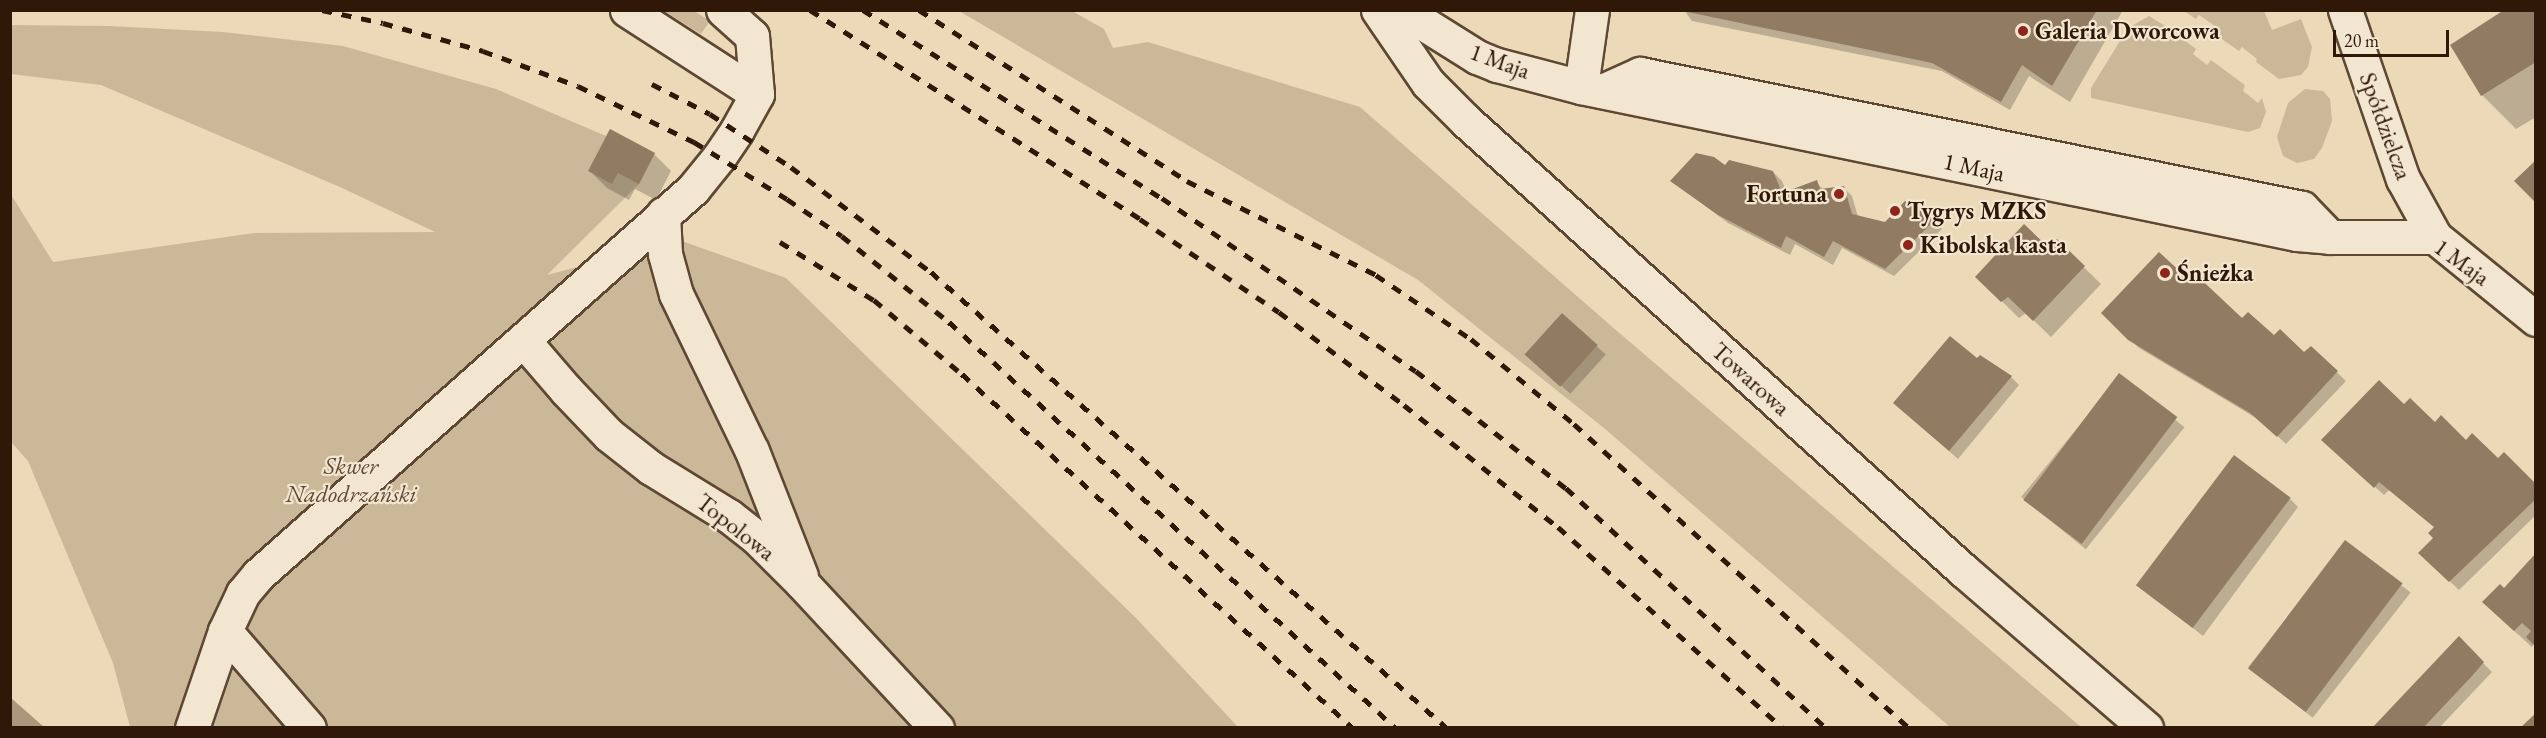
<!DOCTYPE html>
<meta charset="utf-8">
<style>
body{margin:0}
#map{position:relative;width:2546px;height:738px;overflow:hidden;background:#ebd9b7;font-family:"EB Garamond",serif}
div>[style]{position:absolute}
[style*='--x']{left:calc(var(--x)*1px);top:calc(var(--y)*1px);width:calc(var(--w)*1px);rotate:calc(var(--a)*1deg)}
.green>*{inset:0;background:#cbb899}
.water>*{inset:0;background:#ab977b}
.shadow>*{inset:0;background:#0003;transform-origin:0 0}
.building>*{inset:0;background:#917c63;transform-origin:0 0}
.roads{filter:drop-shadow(2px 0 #5e4833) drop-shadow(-2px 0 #5e4833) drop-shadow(0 2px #5e4833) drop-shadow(0 -2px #5e4833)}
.minor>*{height:33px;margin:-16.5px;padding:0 16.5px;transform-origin:16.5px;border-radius:16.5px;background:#f2e6d0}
.rail>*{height:4.5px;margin-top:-2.25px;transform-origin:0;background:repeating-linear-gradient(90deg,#2f1807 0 10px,transparent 0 20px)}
.dots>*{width:16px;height:16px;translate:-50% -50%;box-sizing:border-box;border:3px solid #f2e6d0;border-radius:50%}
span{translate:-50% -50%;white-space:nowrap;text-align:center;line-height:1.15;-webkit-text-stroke:4.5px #f2e6d0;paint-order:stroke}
.poi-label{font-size:24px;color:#2f1807;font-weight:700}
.left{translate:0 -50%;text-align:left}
.right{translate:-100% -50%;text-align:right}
.street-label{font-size:24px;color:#2f1807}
.park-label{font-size:24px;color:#5e4833;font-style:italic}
.frame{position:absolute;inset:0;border:12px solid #2f1807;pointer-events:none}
.scale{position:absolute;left:2333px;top:30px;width:116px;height:27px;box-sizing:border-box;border:3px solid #2f1807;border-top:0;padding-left:8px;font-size:18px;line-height:21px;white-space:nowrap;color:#2f1807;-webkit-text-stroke:4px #f2e6d0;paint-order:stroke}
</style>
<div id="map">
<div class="green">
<i style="clip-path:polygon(664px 11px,694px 11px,710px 21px,701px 34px)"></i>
<i style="clip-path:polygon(959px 11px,1072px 11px,1104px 29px,1113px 48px,1148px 42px,1360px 107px,1617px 331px,2081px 727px,1950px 727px,1604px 428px,1418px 280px)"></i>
<i style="clip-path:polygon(2184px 11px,2264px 11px,2272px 30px,2301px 19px,2312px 47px,2308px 67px,2301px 75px,2279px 79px,2256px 62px,2257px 59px,2242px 47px,2239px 51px,2213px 33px,2215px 26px,2199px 15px,2196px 19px)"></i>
<i style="clip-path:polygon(2149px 16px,2165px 26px,2162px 32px,2176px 42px,2180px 37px,2196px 49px,2193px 54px,2207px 65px,2211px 60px,2245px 85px,2243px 91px,2258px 103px,2262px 98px,2266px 112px,2260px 128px,2248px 132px,2091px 98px,2091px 88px,2128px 28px)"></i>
<i style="clip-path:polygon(11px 25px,109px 26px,223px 32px,343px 46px,496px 89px,606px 136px,610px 129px,655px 153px,639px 184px,547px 275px,679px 240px,786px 278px,1136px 618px,1238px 727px,130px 727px,113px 663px,28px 461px,11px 442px,10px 193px,53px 262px,254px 233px,435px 232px,340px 187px,101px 85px,11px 74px)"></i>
<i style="clip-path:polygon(2305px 89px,2323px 91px,2330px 99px,2332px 121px,2322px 148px,2314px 159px,2297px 163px,2283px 156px,2277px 137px,2288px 103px)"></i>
</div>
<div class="water">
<i style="clip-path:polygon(10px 698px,11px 698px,44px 727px,11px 727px)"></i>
</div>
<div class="shadow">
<i style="clip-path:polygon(1684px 10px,2123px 10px,2070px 102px,2029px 76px,2010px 110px,1942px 71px,1692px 21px)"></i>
<i style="clip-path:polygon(2536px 10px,2536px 117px,2516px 129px,2482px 95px)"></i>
<i style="clip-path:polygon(654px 154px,671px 171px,656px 200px,635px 189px,629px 200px,607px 188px,590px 171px)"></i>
<i style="clip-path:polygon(1725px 167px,1773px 172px,1782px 181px,1787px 193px,1816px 182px,1824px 190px,1844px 188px,1852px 196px,1858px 217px,1885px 224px,1934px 221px,1942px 229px,1894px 276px,1842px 248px,1833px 265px,1795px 244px,1790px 255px,1728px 223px,1672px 181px)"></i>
<i style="clip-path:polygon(2057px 241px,2101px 284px,2051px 337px,2026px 313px,2019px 318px,1977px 277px,2049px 250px)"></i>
<i style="clip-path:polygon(2185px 279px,2242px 320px,2305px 355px,2311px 348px,2346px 381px,2286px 444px,2261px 421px,2139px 348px,2103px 313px)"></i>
<i style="left:1562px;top:315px;width:59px;height:53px;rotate:42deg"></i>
<i style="left:2120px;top:375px;width:83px;height:157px;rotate:39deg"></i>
<i style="clip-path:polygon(2011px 377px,2019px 385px,1958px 459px,1895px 403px)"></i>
<i style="clip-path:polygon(2404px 406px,2536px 486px,2536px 515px,2459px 590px,2420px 553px,2435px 538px,2435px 528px,2389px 490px,2384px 495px,2332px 448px)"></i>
<i style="clip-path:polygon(2290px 499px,2298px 507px,2203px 636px,2138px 585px)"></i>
<i style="left:2346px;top:542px;width:82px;height:159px;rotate:38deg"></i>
<i style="clip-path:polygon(2536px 554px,2534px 644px,2532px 647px,2501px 619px,2504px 590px)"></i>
<i style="clip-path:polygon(2459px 639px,2492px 672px,2439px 728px,2374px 728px)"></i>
</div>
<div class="building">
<i style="clip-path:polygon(1678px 10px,2097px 10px,2052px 86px,2022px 65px,2001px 102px,1932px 63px)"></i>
<i style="clip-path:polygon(2504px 10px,2536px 10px,2536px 62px,2481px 96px,2450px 45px)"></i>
<i style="clip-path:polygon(610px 129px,655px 153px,639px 184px,618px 173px,612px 184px,588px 171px)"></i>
<i style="clip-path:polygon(1696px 153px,1714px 157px,1725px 165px,1729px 160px,1773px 171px,1782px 193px,1817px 180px,1820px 189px,1844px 186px,1852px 214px,1885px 222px,1905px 201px,1935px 220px,1885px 269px,1833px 241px,1824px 257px,1786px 236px,1781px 248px,1718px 215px,1670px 181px)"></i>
<i style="clip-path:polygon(2536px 160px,2536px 203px,2514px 181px)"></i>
<i style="clip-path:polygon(2024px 224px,2049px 248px,2057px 239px,2085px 266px,2033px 321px,2008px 297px,2001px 302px,1975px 277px)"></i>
<i style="clip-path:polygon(2159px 252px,2185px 276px,2191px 270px,2242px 318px,2248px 312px,2274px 335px,2280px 329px,2304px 352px,2311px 346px,2338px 371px,2277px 437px,2250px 413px,2128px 340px,2101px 313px)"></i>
<i style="left:1562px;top:313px;width:48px;height:56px;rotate:42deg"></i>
<i style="clip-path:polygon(1950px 336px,1977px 358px,1980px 355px,2012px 376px,1949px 451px,1893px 403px)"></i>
<i style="left:2119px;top:373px;width:73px;height:159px;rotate:37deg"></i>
<i style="clip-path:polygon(2379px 380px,2404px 404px,2410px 398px,2435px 422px,2441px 415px,2466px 440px,2472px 433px,2498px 458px,2504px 452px,2536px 484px,2536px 499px,2449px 582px,2418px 553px,2433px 538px,2428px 533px,2434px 527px,2379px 482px,2374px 488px,2321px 440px)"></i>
<i style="left:2234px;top:455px;width:71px;height:163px;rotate:37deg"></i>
<i style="left:2345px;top:540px;width:72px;height:161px;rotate:37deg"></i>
<i style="clip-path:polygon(2536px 553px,2536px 647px,2526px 637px,2531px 631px,2522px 623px,2514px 631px,2482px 602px,2500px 584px,2504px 588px)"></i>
<i style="clip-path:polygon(2459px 636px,2484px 662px,2472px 676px,2423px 728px,2372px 728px)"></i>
<i style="clip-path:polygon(2536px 713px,2536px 728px,2520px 728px)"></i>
</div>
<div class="roads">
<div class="minor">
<i style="--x:723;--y:10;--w:39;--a:42"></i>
<i style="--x:752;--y:36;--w:58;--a:85.1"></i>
<i style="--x:1378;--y:10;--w:88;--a:55.6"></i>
<i style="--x:1428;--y:83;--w:54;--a:45"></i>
<i style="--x:1466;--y:121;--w:670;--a:42.1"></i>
<i style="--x:1963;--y:570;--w:242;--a:40.8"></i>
<i style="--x:1402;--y:10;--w:89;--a:32.1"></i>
<i style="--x:1477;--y:57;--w:22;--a:22"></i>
<i style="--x:1497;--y:65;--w:87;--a:14.7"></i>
<i style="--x:1581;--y:87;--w:731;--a:11.6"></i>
<i style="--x:2297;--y:234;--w:33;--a:5"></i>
<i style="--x:2330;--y:237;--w:105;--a:0"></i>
<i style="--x:2345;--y:10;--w:179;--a:71.1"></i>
<i style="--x:2403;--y:179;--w:66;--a:61.1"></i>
<i style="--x:2435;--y:237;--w:130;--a:39.1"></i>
<i style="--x:1581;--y:87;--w:78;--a:-81.9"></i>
<i style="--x:1602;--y:91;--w:42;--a:-24.1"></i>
<i style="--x:1640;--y:74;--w:675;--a:11.44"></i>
<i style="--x:2302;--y:208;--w:40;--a:46"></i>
<i style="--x:663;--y:214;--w:40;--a:87.1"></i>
<i style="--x:665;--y:254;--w:41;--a:74.6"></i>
<i style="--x:676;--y:294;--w:174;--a:64.2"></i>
<i style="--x:752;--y:451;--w:134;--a:68.6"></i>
<i style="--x:523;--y:340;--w:66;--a:49.3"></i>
<i style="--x:566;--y:390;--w:62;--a:46.3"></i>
<i style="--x:609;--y:435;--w:53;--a:38.2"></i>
<i style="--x:651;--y:468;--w:92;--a:31.6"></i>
<i style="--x:729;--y:516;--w:34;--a:38"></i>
<i style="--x:756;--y:537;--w:66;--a:45"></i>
<i style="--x:803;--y:584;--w:197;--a:47.1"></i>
<i style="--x:225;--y:631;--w:128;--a:49.1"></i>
<i style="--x:192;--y:728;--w:102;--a:-71.2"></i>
<i style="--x:225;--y:631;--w:42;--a:-64.7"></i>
<i style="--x:243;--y:593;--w:23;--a:-50"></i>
<i style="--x:258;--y:575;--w:582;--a:-41.58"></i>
<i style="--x:693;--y:189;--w:41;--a:-50.9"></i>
<i style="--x:719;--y:157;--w:32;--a:-56"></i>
<i style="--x:737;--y:130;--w:41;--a:-60.9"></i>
<i style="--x:757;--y:94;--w:155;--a:-147.1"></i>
</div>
</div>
<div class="rail">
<i style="--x:322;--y:10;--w:62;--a:12"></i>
<i style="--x:383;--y:23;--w:104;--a:15.6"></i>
<i style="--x:483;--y:51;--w:101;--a:20.2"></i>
<i style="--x:578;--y:86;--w:129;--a:25.8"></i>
<i style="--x:694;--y:142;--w:109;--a:31.5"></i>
<i style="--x:787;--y:199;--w:66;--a:33.9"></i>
<i style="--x:842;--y:236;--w:137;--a:38.8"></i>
<i style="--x:949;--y:322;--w:604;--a:42.25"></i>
<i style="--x:810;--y:10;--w:391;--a:32.3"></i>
<i style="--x:1140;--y:219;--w:167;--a:33.8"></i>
<i style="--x:1279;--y:312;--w:156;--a:36.6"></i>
<i style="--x:1404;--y:405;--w:196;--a:38.4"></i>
<i style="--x:1558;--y:527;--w:302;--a:41.8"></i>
<i style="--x:863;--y:10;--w:353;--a:32.2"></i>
<i style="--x:1162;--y:198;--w:307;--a:34.3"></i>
<i style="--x:1416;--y:371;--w:190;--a:38"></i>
<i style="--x:1566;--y:488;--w:354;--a:42.7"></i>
<i style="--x:919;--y:10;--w:318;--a:32.5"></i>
<i style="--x:1187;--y:181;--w:211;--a:26.4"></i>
<i style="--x:1376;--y:275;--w:115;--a:34"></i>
<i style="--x:1471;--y:339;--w:134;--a:39.5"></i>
<i style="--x:1574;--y:424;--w:452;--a:42.2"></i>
<i style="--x:652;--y:84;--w:65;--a:27.3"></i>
<i style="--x:710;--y:114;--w:97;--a:33.2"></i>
<i style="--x:791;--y:167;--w:175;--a:36.9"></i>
<i style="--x:931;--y:272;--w:689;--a:41.47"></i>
<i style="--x:780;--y:242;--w:110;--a:31.7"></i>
<i style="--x:874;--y:300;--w:115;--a:40.1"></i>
<i style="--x:962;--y:374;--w:527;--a:42.16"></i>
</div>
<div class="dots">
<i style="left:2023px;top:31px;background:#8f2418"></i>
<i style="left:1839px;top:194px;background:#8f2418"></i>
<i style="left:1895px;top:211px;background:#8f2418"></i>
<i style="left:1908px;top:245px;background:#8f2418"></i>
<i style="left:2165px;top:273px;background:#8f2418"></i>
</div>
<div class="poi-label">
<span class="left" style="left:2035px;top:31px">Galeria Dworcowa</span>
<span class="right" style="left:1827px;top:194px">Fortuna</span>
<span class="left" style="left:1907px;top:211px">Tygrys MZKS</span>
<span class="left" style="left:1920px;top:245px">Kibolska kasta</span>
<span class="left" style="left:2177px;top:273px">Śnieżka</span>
</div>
<div class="street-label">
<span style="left:1500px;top:61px;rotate:20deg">1 Maja</span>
<span style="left:2386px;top:126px;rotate:70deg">Spółdzielcza</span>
<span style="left:1974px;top:167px;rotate:12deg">1 Maja</span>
<span style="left:2462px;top:262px;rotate:36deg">1 Maja</span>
<span style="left:1751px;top:379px;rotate:42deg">Towarowa</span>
<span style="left:736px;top:527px;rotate:38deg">Topolowa</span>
</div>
<div class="park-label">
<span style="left:351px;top:480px">Skwer<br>Nadodrzański</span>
</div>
<div class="frame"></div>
<div class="scale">20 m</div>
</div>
